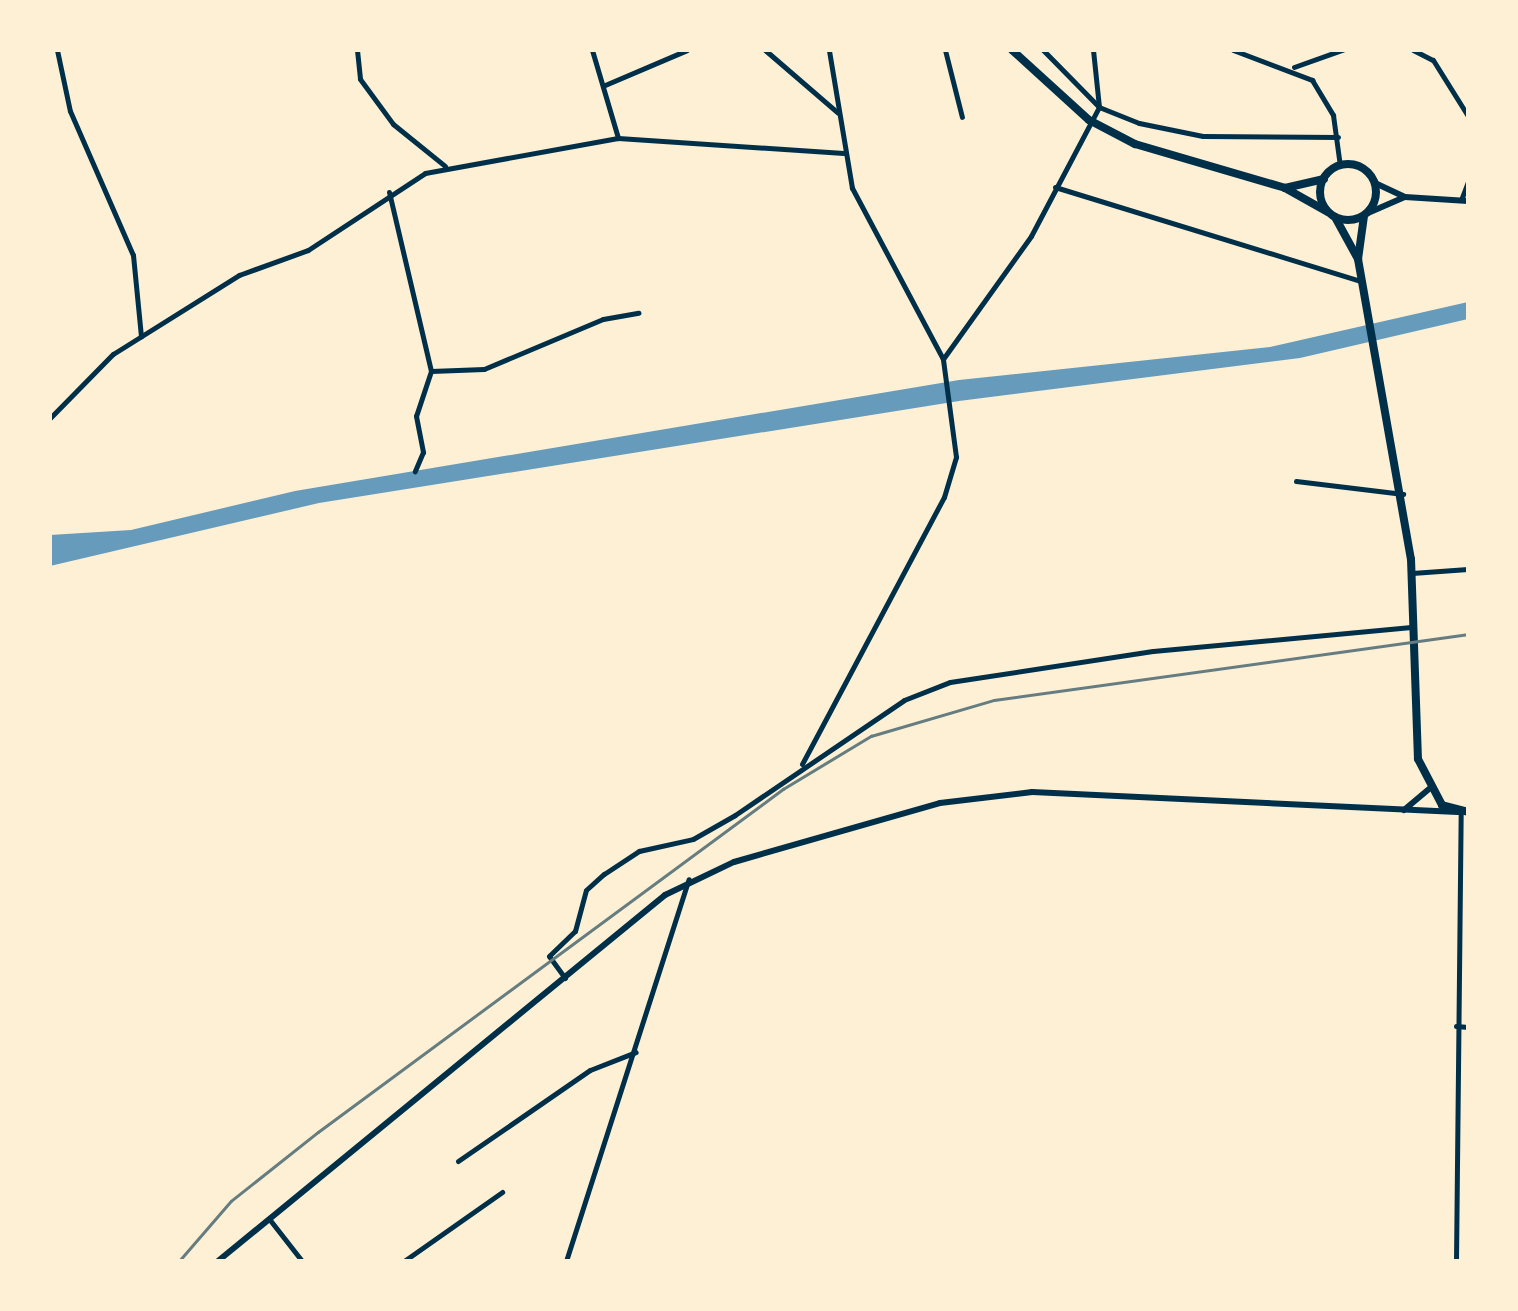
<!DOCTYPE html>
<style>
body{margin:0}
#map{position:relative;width:1518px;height:1311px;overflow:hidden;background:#fdf0d5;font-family:Merriweather,serif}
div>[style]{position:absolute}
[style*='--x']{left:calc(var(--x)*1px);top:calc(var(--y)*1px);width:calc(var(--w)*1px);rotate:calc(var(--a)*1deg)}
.water>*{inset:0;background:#669bbc}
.minor>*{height:5px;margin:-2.5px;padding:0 2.5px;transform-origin:2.5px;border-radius:2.5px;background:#003049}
.secondary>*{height:6px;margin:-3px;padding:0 3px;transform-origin:3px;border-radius:3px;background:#003049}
.trunk>*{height:8px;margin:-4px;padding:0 4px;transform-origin:4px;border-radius:4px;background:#003049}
.trunk>.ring{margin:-4px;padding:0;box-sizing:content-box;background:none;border:8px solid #003049;border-radius:50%}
.rail>*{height:2.5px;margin:-1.25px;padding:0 1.25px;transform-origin:1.25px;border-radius:1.25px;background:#657d81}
span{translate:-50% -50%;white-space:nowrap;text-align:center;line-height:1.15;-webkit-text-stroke:10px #fdf0d5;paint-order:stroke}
.frame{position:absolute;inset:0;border:52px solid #fdf0d5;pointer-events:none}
</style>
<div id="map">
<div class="water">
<i style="clip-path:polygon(1468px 302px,1468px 319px,1300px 358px,959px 401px,319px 503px,50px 566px,50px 535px,131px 530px,295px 491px,959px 380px,1270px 347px)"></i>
</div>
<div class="minor">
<i style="--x:57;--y:50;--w:62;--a:78"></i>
<i style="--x:70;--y:111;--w:157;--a:66.4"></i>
<i style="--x:133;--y:255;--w:82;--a:84.4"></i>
<i style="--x:357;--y:50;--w:29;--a:84"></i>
<i style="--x:360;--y:79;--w:56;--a:53.7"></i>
<i style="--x:393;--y:124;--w:67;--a:38.9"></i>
<i style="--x:592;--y:50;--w:92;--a:73.5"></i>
<i style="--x:765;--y:50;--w:96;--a:40.8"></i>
<i style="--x:945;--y:50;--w:69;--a:75.8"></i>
<i style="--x:1043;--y:50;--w:80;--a:45.5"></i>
<i style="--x:1099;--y:107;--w:43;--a:21.8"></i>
<i style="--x:1139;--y:123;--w:65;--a:11.5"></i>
<i style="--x:1203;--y:136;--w:135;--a:0.4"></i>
<i style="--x:1233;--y:50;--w:85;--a:20.8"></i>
<i style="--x:1312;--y:80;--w:41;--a:59"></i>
<i style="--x:1333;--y:115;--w:51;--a:82.2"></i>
<i style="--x:1413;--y:50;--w:22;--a:27"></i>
<i style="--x:1433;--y:60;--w:66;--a:58"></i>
<i style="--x:1294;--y:67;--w:51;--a:-19.5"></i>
<i style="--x:605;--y:85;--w:89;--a:-23.1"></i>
<i style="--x:1055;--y:187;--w:320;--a:17.1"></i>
<i style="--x:389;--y:192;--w:184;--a:76.8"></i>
<i style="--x:431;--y:371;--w:47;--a:108.4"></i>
<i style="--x:416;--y:416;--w:37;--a:79"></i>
<i style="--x:423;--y:452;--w:21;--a:113"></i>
<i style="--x:1461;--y:200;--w:19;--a:-69"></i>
<i style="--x:943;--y:359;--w:151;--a:-54.4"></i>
<i style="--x:1031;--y:236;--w:146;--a:-62.2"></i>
<i style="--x:1099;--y:107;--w:57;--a:-96"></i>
<i style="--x:431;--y:371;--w:53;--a:-2.2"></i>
<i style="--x:484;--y:369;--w:129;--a:-22.8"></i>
<i style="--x:603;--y:319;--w:36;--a:-10"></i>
<i style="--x:50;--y:418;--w:90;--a:-45.5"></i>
<i style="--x:113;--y:354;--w:149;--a:-32.1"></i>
<i style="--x:239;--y:275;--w:73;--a:-19.9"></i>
<i style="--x:308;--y:250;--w:140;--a:-33.3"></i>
<i style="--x:425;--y:173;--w:196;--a:-10.3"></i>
<i style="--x:618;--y:138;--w:226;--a:3.8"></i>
<i style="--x:1296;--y:481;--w:108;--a:6.9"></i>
<i style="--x:1412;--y:573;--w:56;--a:-4.1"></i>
<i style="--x:802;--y:764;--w:302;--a:-62"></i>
<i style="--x:944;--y:497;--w:42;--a:-73.3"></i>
<i style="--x:956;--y:457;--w:99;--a:-97.6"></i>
<i style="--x:943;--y:359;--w:194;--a:-118"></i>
<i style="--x:852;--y:188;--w:140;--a:-99.5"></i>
<i style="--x:565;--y:978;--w:27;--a:-126"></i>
<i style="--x:549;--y:956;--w:36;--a:-44"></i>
<i style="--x:575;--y:931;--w:42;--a:-75"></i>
<i style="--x:586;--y:890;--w:24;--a:-42"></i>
<i style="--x:604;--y:874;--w:42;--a:-33.3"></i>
<i style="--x:639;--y:851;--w:55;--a:-12.5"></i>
<i style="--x:693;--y:839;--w:48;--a:-29.7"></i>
<i style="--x:735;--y:815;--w:204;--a:-34.2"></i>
<i style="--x:904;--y:700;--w:49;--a:-21.4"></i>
<i style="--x:950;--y:682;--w:205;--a:-8.7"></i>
<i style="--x:1153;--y:651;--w:262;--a:-5.3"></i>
<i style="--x:1456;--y:1026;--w:12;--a:5"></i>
<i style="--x:458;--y:1161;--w:160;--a:-34.6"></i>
<i style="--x:590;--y:1070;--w:49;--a:-21.4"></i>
<i style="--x:270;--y:1220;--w:52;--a:52"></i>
<i style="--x:404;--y:1261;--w:120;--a:-35.1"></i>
<i style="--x:566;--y:1261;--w:401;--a:-72.2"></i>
<i style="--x:1456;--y:1261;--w:449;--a:-89.4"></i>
</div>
<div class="secondary">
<i style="--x:1375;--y:183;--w:33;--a:25"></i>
<i style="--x:1368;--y:213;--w:40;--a:-23.4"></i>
<i style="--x:1405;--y:197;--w:63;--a:3.6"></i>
<i style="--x:1404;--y:810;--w:33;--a:-40"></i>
<i style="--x:218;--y:1261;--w:578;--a:-39.31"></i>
<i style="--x:665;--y:895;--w:76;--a:-25.6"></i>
<i style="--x:734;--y:862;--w:214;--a:-16"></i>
<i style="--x:940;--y:803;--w:93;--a:-6.8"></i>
<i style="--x:1032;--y:792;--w:426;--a:2.7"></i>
</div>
<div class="trunk">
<i style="--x:1012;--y:50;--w:104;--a:42.3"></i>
<i style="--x:1089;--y:120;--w:52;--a:27.6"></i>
<i style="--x:1135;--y:144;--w:156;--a:16.3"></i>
<i style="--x:1285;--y:188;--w:49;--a:29.2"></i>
<i class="ring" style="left:1320px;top:164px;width:48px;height:48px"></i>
<i style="--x:1285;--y:188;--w:40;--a:-13"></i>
<i style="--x:1364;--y:216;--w:43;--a:97.9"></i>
<i style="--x:1358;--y:259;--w:305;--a:80"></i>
<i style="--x:1411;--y:559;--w:200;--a:88"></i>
<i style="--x:1418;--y:759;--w:52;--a:62.4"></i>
<i style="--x:1442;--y:805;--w:27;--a:15"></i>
<i style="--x:1335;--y:217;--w:48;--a:61.3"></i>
</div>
<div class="rail">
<i style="--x:179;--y:1261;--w:79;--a:-49.1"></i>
<i style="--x:231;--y:1201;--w:111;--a:-38.4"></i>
<i style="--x:318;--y:1132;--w:578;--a:-36.41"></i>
<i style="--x:783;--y:789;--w:103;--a:-31.1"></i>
<i style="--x:871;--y:736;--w:128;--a:-16.3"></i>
<i style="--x:994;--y:700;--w:479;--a:-7.9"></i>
</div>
<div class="frame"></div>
</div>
